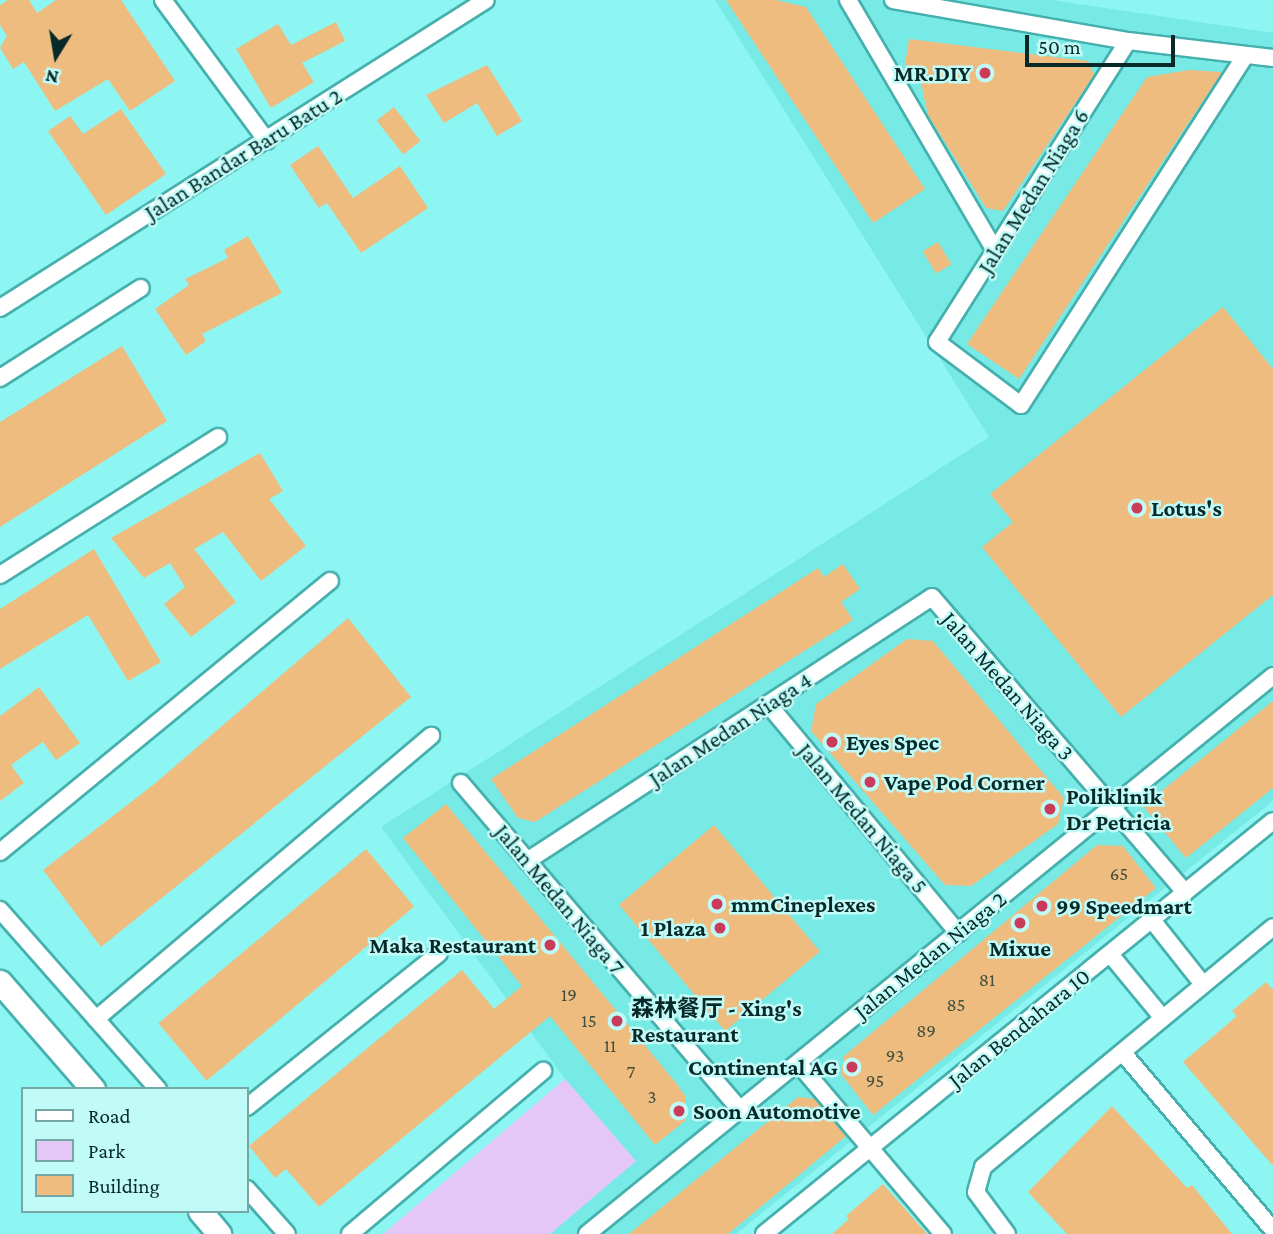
<!DOCTYPE html>
<meta charset="utf-8">
<style>
body{margin:0}
#map{position:relative;width:1273px;height:1234px;overflow:hidden;background:#8ef6f2;font-family:"Crimson Pro","Noto Sans SC",serif}
div>[style]{position:absolute}
[style*='--x']{left:calc(var(--x)*1px);top:calc(var(--y)*1px);width:calc(var(--w)*1px);rotate:calc(var(--a)*1deg)}
.built>*{inset:0;background:#77eae6}
.green>*{inset:0;background:#e4c6f7}
.building>*{inset:0;background:#edbc7e;transform-origin:0 0}
.roads{filter:drop-shadow(2px 0 #45b0ad) drop-shadow(-2px 0 #45b0ad) drop-shadow(0 2px #45b0ad) drop-shadow(0 -2px #45b0ad)}
.street>*{height:16px;margin:-8px;padding:0 8px;transform-origin:8px;border-radius:8px;background:#fff}
.secondary>*{height:23px;margin:-11.5px;padding:0 11.5px;transform-origin:11.5px;border-radius:11.5px;background:#fff}
.dots>*{width:19px;height:19px;translate:-50% -50%;box-sizing:border-box;border:4px solid #c1fbf8;border-radius:50%}
span{translate:-50% -50%;white-space:nowrap;text-align:center;line-height:1.15;-webkit-text-stroke:5px #c1fbf8;paint-order:stroke}
.number-label{font-size:19px;color:#404e3e}
.number-label span{-webkit-text-stroke-width:0}
.poi-label{font-size:23px;color:#072928;font-weight:700}
.right{translate:-100% -50%;text-align:right}
.left{translate:0 -50%;text-align:left}
.street-label{font-size:23px;color:#072928}
.legend{position:absolute;left:21px;top:1087px;width:228px;height:126px;box-sizing:border-box;background:#c1fbf8;border:2px solid #77a7a5;margin:0;padding:9px 12px;list-style:none;font-size:21px;color:#072928}
.legend li{display:flex;align-items:center;gap:14px;height:35px}
.legend b{width:35px;border:2px solid #77a7a5}
.north{position:absolute;left:21px;top:21px;width:70px;height:70px;-webkit-text-stroke:5px #c1fbf8;paint-order:stroke;rotate:191deg;font-size:19px;font-weight:700;line-height:28px;text-align:center;color:#072928}
.north::after{content:'';display:block;margin:auto;width:24px;height:32px;background:#072928;clip-path:polygon(50% 0,100% 100%,50% 72%,0 100%)}
.scale{position:absolute;left:1025px;top:35px;width:150px;height:32px;box-sizing:border-box;border:4px solid #072928;border-top:0;padding-left:9px;font-size:21px;line-height:24px;white-space:nowrap;color:#072928;-webkit-text-stroke:5px #c1fbf8;paint-order:stroke}
</style>
<div id="map">
<div class="built">
<i style="clip-path:polygon(715px 0,1051px 0,1273px 33px,1273px 801px,736px 1234px,550px 1234px,636px 1161px,565px 1079px,381px 827px,989px 437px)"></i>
</div>
<div class="green">
<i style="clip-path:polygon(565px 1079px,636px 1161px,550px 1234px,383px 1234px)"></i>
</div>
<div class="building">
<i style="clip-path:polygon(8px 0,29px 0,37px 13px,56px 0,121px 0,175px 81px,130px 111px,108px 79px,55px 111px,24px 62px,13px 69px,0 48px,7px 36px,0 25px,0 5px)"></i>
<i style="clip-path:polygon(726px 0,776px 0,806px 7px,925px 189px,873px 223px)"></i>
<i style="clip-path:polygon(336px 22px,345px 41px,302px 63px,314px 82px,271px 108px,236px 49px,278px 24px,291px 45px)"></i>
<i style="clip-path:polygon(909px 39px,1088px 61px,1094px 75px,1003px 211px,986px 208px,928px 115px,919px 74px,904px 72px)"></i>
<i style="clip-path:polygon(487px 65px,522px 121px,497px 136px,477px 103px,444px 123px,426px 95px)"></i>
<i style="clip-path:polygon(1189px 70px,1222px 72px,1019px 379px,967px 344px,1147px 77px)"></i>
<i style="left:394px;top:107px;width:43px;height:22px;rotate:52deg"></i>
<i style="clip-path:polygon(121px 109px,166px 174px,106px 215px,48px 131px,70px 116px,83px 134px)"></i>
<i style="clip-path:polygon(318px 146px,353px 198px,400px 166px,428px 208px,361px 253px,327px 203px,319px 208px,290px 165px)"></i>
<i style="clip-path:polygon(248px 236px,282px 293px,202px 334px,206px 341px,186px 355px,155px 309px,189px 285px,185px 279px,228px 258px,224px 250px)"></i>
<i style="left:938px;top:242px;width:26px;height:18px;rotate:59deg"></i>
<i style="clip-path:polygon(1223px 307px,1273px 369px,1273px 595px,1121px 717px,982px 547px,1013px 522px,990px 494px)"></i>
<i style="clip-path:polygon(122px 346px,167px 421px,0 527px,0 422px)"></i>
<i style="clip-path:polygon(260px 453px,283px 491px,269px 499px,306px 546px,261px 581px,223px 532px,194px 549px,236px 602px,191px 637px,164px 604px,185px 587px,170px 563px,144px 578px,111px 538px)"></i>
<i style="clip-path:polygon(94px 549px,161px 662px,128px 681px,88px 615px,0 669px,0 609px)"></i>
<i style="clip-path:polygon(843px 564px,860px 589px,841px 602px,853px 620px,535px 822px,518px 818px,491px 779px,818px 568px,824px 577px)"></i>
<i style="clip-path:polygon(348px 618px,411px 697px,101px 947px,43px 870px,153px 785px)"></i>
<i style="clip-path:polygon(907px 639px,933px 641px,1064px 798px,1058px 824px,971px 886px,945px 885px,811px 731px,816px 704px)"></i>
<i style="clip-path:polygon(39px 687px,80px 743px,56px 760px,43px 742px,11px 765px,24px 783px,0 801px,0 716px)"></i>
<i style="clip-path:polygon(1273px 701px,1273px 788px,1186px 858px,1143px 806px)"></i>
<i style="clip-path:polygon(446px 804px,676px 1083px,686px 1097px,686px 1120px,655px 1145px,550px 1016px,319px 1207px,286px 1169px,275px 1178px,249px 1146px,462px 970px,494px 1009px,522px 986px,403px 838px)"></i>
<i style="left:714px;top:825px;width:165px;height:124px;rotate:50deg"></i>
<i style="clip-path:polygon(1097px 845px,1123px 846px,1156px 888px,873px 1115px,841px 1074px,844px 1056px)"></i>
<i style="left:366px;top:849px;width:75px;height:271px;rotate:50deg"></i>
<i style="clip-path:polygon(1266px 982px,1273px 990px,1273px 1166px,1183px 1062px,1237px 1016px,1232px 1011px)"></i>
<i style="clip-path:polygon(798px 1097px,815px 1099px,846px 1136px,728px 1234px,629px 1234px)"></i>
<i style="clip-path:polygon(1112px 1106px,1187px 1188px,1192px 1185px,1232px 1234px,1067px 1234px,1028px 1192px)"></i>
<i style="clip-path:polygon(883px 1184px,927px 1234px,832px 1234px,849px 1219px,846px 1216px)"></i>
</div>
<div class="roads">
<div class="street">
<i style="--x:163;--y:0;--w:175;--a:53.6"></i>
<i style="--x:848;--y:0;--w:291;--a:59.6"></i>
<i style="--x:893;--y:0;--w:239;--a:9.9"></i>
<i style="--x:1128;--y:41;--w:146;--a:6.7"></i>
<i style="--x:1128;--y:41;--w:356;--a:122.4"></i>
<i style="--x:937;--y:342;--w:105;--a:36.9"></i>
<i style="--x:1021;--y:405;--w:416;--a:-57.3"></i>
<i style="--x:0;--y:308;--w:575;--a:-32.36"></i>
<i style="--x:0;--y:378;--w:167;--a:-32.6"></i>
<i style="--x:0;--y:575;--w:258;--a:-32.3"></i>
<i style="--x:768;--y:704;--w:298;--a:50.3"></i>
<i style="--x:461;--y:783;--w:430;--a:49.5"></i>
<i style="--x:0;--y:852;--w:427;--a:-39.4"></i>
<i style="--x:527;--y:861;--w:483;--a:-33.1"></i>
<i style="--x:932;--y:597;--w:389;--a:49.4"></i>
<i style="--x:0;--y:910;--w:239;--a:48.6"></i>
<i style="--x:1152;--y:920;--w:80;--a:51.6"></i>
<i style="--x:1110;--y:954;--w:82;--a:50.5"></i>
<i style="--x:96;--y:1019;--w:439;--a:-40.2"></i>
<i style="--x:1123;--y:1053;--w:232;--a:49.7"></i>
<i style="--x:798;--y:1063;--w:224;--a:49.7"></i>
<i style="--x:247;--y:1107;--w:246;--a:-38.7"></i>
<i style="--x:247;--y:1189;--w:60;--a:48.4"></i>
<i style="--x:350;--y:1234;--w:253;--a:-40.2"></i>
<i style="--x:587;--y:1234;--w:884;--a:-39.13"></i>
<i style="--x:764;--y:1234;--w:655;--a:-39.06"></i>
<i style="--x:1007;--y:1234;--w:52;--a:-126.4"></i>
<i style="--x:976;--y:1192;--w:26;--a:-74"></i>
<i style="--x:983;--y:1167;--w:376;--a:-39.6"></i>
</div>
<div class="secondary">
<i style="--x:0;--y:982;--w:142;--a:49"></i>
<i style="--x:200;--y:1211;--w:30;--a:50"></i>
</div>
</div>
<div class="dots">
<i style="left:985px;top:73px;background:#ca3a5a"></i>
<i style="left:1137px;top:508px;background:#ca3a5a"></i>
<i style="left:832px;top:742px;background:#ca3a5a"></i>
<i style="left:870px;top:782px;background:#ca3a5a"></i>
<i style="left:1050px;top:809px;background:#ca3a5a"></i>
<i style="left:717px;top:904px;background:#ca3a5a"></i>
<i style="left:1042px;top:906px;background:#ca3a5a"></i>
<i style="left:1020px;top:923px;background:#ca3a5a"></i>
<i style="left:720px;top:928px;background:#ca3a5a"></i>
<i style="left:550px;top:945px;background:#ca3a5a"></i>
<i style="left:617px;top:1021px;background:#ca3a5a"></i>
<i style="left:852px;top:1067px;background:#ca3a5a"></i>
<i style="left:679px;top:1111px;background:#ca3a5a"></i>
</div>
<div class="number-label">
<span style="left:1119px;top:874px">65</span>
<span style="left:987px;top:980px">81</span>
<span style="left:569px;top:995px">19</span>
<span style="left:956px;top:1005px">85</span>
<span style="left:589px;top:1021px">15</span>
<span style="left:926px;top:1031px">89</span>
<span style="left:610px;top:1046px">11</span>
<span style="left:895px;top:1056px">93</span>
<span style="left:631px;top:1072px">7</span>
<span style="left:875px;top:1081px">95</span>
<span style="left:652px;top:1097px">3</span>
</div>
<div class="poi-label">
<span class="right" style="left:971px;top:73px">MR.DIY</span>
<span class="left" style="left:1151px;top:508px">Lotus's</span>
<span class="left" style="left:846px;top:742px">Eyes Spec</span>
<span class="left" style="left:884px;top:782px">Vape Pod Corner</span>
<span class="left" style="left:1066px;top:809px">Poliklinik<br>Dr Petricia</span>
<span class="left" style="left:731px;top:904px">mmCineplexes</span>
<span class="left" style="left:1056px;top:906px">99 Speedmart</span>
<span class="right" style="left:706px;top:928px">1 Plaza</span>
<span class="right" style="left:536px;top:945px">Maka Restaurant</span>
<span style="left:1020px;top:948px">Mixue</span>
<span class="left" style="left:631px;top:1021px">森林餐厅 - Xing's<br>Restaurant</span>
<span class="right" style="left:838px;top:1067px">Continental AG</span>
<span class="left" style="left:693px;top:1111px">Soon Automotive</span>
</div>
<div class="street-label">
<span style="left:243px;top:154px;rotate:-32deg">Jalan Bandar Baru Batu 2</span>
<span style="left:1033px;top:191px;rotate:-58deg">Jalan Medan Niaga 6</span>
<span style="left:1008px;top:686px;rotate:49deg">Jalan Medan Niaga 3</span>
<span style="left:730px;top:729px;rotate:-33deg">Jalan Medan Niaga 4</span>
<span style="left:863px;top:818px;rotate:50deg">Jalan Medan Niaga 5</span>
<span style="left:560px;top:899px;rotate:50deg">Jalan Medan Niaga 7</span>
<span style="left:930px;top:955px;rotate:-39deg">Jalan Medan Niaga 2</span>
<span style="left:1019px;top:1028px;rotate:-39deg">Jalan Bendahara 10</span>
</div>
<ul class="legend">
<li><b style="height:9px;background:#fff"></b>Road</li>
<li><b style="height:19px;background:#e4c6f7"></b>Park</li>
<li><b style="height:19px;background:#edbc7e"></b>Building</li>
</ul>
<div class="north">N</div>
<div class="scale">50 m</div>
</div>
